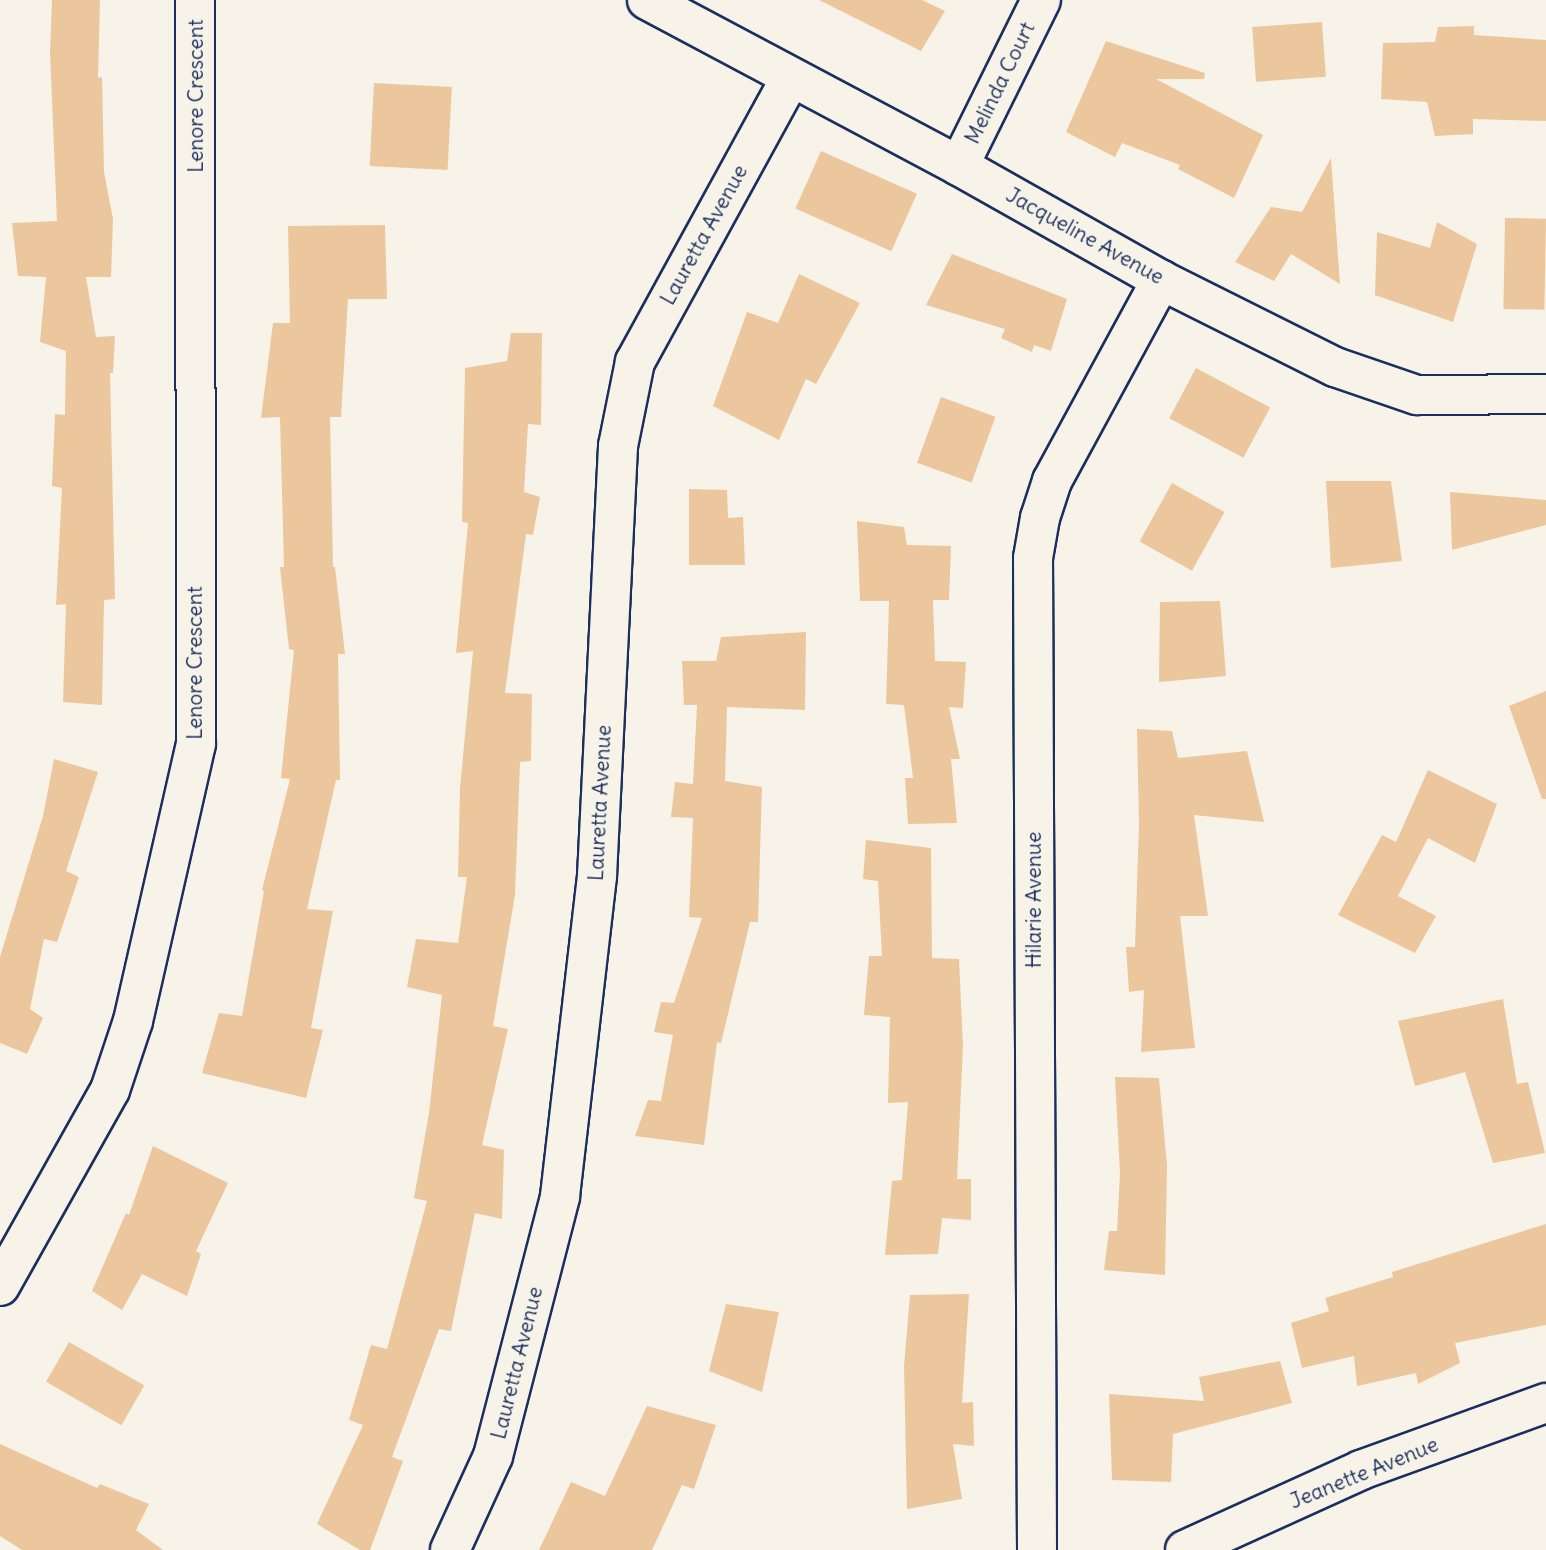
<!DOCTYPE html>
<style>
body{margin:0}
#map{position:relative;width:1546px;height:1550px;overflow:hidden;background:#f7f3e8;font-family:Delius,sans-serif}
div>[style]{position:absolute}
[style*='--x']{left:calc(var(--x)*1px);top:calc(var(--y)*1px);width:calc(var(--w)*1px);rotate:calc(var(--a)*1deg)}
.building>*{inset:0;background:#ecc79d;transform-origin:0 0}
.roads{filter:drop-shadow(2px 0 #1b2f5e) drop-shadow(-2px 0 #1b2f5e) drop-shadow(0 2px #1b2f5e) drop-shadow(0 -2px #1b2f5e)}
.minor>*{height:38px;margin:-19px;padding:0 19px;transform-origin:19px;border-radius:19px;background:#f7f3e8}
span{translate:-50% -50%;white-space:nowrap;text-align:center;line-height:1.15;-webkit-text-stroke:6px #f7f3e8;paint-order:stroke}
.street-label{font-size:21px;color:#1b2f5e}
</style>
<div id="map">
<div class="building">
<i style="clip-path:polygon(52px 0,100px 0,98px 78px,102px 77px,104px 172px,113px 219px,111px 277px,86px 277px,96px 337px,115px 336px,113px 373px,110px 373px,115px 599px,104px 600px,102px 705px,63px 702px,66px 604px,56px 605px,62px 488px,52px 486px,55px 414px,65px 415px,66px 351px,40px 342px,46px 277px,18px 276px,12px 223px,57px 221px,50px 52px)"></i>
<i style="clip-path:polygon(819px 0,922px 0,945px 11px,921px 51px)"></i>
<i style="left:1322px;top:22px;width:55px;height:70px;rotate:86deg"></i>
<i style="clip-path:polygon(1474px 26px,1474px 35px,1546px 40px,1546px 121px,1473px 119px,1473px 134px,1435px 136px,1427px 102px,1381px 99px,1383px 43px,1435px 42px,1438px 27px)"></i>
<i style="clip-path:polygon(1106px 41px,1205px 73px,1204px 79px,1156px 79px,1263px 135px,1234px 198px,1178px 169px,1180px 165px,1122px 143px,1115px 157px,1066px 132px)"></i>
<i style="left:374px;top:83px;width:78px;height:83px;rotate:3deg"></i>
<i style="left:821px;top:151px;width:105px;height:63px;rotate:24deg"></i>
<i style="clip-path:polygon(1331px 158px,1340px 284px,1291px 254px,1274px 281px,1235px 262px,1271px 207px,1302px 212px)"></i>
<i style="left:1505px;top:218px;width:41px;height:91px;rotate:1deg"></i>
<i style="clip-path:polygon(1437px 222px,1477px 244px,1453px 322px,1375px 295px,1377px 232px,1430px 248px)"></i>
<i style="clip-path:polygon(385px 225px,387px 299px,348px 299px,341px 417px,330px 417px,333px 567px,335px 567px,345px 654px,338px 654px,340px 780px,336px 780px,307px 909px,333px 911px,311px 1028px,323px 1030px,306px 1098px,202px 1073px,219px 1013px,242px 1016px,264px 891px,262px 890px,290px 779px,281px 778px,294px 650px,289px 649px,280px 567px,284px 567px,280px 417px,261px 418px,273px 323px,290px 323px,288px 226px)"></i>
<i style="clip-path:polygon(952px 254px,1067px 299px,1051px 351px,1034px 345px,1032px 352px,1001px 338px,1005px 329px,926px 305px)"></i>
<i style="clip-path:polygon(799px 274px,860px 303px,816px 384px,806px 379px,779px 440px,713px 406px,747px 312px,778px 323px)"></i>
<i style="clip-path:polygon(511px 333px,542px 333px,541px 425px,528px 424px,524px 492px,540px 497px,533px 535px,526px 534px,505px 693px,532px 694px,531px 761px,520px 762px,515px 895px,493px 1026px,508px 1029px,482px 1145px,504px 1150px,502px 1219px,475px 1213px,451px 1331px,439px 1329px,392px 1457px,403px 1461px,370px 1550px,360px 1550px,317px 1524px,363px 1425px,349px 1420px,371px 1345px,387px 1349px,427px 1201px,414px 1198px,429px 1113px,442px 995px,407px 987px,416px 939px,458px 943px,467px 877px,458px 877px,460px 788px,473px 651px,456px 653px,468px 523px,462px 522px,465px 368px,507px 361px)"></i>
<i style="left:1196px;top:368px;width:84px;height:57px;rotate:28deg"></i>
<i style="left:941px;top:397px;width:58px;height:70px;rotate:20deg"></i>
<i style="clip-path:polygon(1326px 481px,1391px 481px,1402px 561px,1331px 568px)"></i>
<i style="left:1172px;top:483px;width:60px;height:67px;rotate:29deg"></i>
<i style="clip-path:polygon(689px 489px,727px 490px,728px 518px,743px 517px,745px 565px,689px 565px)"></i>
<i style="clip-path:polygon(1450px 492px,1546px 500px,1546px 525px,1452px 550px)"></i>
<i style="clip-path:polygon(857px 521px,904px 527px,907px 545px,951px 546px,949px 600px,933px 600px,935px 661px,966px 662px,963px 708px,949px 707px,960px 759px,951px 759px,957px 823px,908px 824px,905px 778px,913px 778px,904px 705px,886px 704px,889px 601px,860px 601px)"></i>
<i style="clip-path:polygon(1220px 601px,1226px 676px,1159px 682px,1160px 602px)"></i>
<i style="clip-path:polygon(806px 632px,805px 710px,727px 707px,725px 781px,762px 787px,758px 922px,750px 922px,721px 1043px,717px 1042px,704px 1145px,635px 1136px,648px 1100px,661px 1101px,673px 1035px,654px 1032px,661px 1002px,674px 1003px,702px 918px,689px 917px,693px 818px,671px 817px,675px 782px,693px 784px,697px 705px,684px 705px,682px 661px,716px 661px,721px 637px)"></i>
<i style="clip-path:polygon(1546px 691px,1546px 799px,1542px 799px,1509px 706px)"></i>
<i style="clip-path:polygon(1137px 729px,1172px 731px,1178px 758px,1247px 751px,1264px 822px,1194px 815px,1208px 916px,1180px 916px,1195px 1048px,1141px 1052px,1144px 990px,1129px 992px,1126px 947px,1135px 947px,1139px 823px)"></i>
<i style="clip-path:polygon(54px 759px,98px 772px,66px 871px,79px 877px,57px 942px,44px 939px,30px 1009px,43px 1018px,27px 1054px,0 1043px,0 957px,43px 816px)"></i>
<i style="clip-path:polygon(1428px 770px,1497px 804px,1475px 863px,1428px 838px,1398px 896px,1436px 916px,1415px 953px,1338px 915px,1382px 835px,1396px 842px)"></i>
<i style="clip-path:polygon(866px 840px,931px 848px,932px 958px,959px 959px,963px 1046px,957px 1179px,971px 1179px,971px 1220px,942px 1218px,938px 1254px,885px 1255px,892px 1181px,902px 1180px,908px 1102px,888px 1103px,890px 1017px,864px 1015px,869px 956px,882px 956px,878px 881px,863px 879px)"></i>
<i style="clip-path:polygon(1503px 999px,1517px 1084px,1528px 1082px,1545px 1153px,1493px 1163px,1465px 1072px,1415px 1086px,1398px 1021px)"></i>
<i style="clip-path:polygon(1115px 1077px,1159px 1078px,1167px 1165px,1165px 1275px,1104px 1270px,1109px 1231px,1117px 1231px,1120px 1174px)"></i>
<i style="clip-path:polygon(153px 1146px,228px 1183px,196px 1251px,201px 1254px,187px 1296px,142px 1274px,122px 1310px,92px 1291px,126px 1213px,129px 1215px)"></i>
<i style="clip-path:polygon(1546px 1224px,1546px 1325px,1455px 1343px,1460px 1363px,1418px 1384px,1416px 1373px,1357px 1386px,1354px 1356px,1302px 1368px,1291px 1323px,1329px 1311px,1325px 1298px,1393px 1277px,1392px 1272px)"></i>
<i style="clip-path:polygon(969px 1294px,962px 1403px,973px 1402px,974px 1446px,953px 1444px,962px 1499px,907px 1509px,904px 1366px,910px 1295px)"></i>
<i style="clip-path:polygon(726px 1304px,779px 1312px,762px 1392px,709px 1371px)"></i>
<i style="left:69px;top:1342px;width:87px;height:46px;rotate:30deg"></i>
<i style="clip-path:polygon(1280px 1361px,1292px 1403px,1173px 1434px,1171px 1482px,1112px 1480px,1109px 1394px,1204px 1401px,1199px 1377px)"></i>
<i style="clip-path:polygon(647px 1406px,716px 1425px,694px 1489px,682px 1485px,652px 1550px,539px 1550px,571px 1482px,605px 1496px)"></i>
<i style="clip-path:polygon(0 1444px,97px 1488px,100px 1484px,149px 1504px,136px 1530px,163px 1550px,22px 1550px,0 1536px)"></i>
</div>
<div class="roads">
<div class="minor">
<i style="--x:647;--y:0;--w:353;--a:28"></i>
<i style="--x:959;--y:166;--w:232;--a:29.4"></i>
<i style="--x:1161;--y:280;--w:195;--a:26.6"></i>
<i style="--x:1335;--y:367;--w:87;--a:18.9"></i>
<i style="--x:1417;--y:395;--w:129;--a:-0.4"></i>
<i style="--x:959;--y:166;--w:185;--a:-63.7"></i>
<i style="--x:0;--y:1286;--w:225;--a:-60.7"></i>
<i style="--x:110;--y:1090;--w:73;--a:-71.6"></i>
<i style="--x:133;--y:1021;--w:284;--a:-77.2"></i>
<i style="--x:196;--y:744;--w:744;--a:-90.08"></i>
<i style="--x:450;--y:1550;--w:103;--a:-65.4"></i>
<i style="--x:493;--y:1456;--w:268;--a:-75.5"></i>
<i style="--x:560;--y:1196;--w:322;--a:-83.4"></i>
<i style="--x:597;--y:876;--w:431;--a:-87.2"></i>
<i style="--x:618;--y:446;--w:86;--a:-78.6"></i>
<i style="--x:635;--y:362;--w:323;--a:-61.3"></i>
<i style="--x:1037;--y:1550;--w:992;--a:-90.23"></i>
<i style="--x:1033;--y:558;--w:41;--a:-80.1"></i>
<i style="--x:1040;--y:518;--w:39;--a:-72"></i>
<i style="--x:1052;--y:481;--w:229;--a:-61.5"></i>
<i style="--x:1185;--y:1550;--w:193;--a:-24.4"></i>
<i style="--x:1361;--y:1470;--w:197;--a:-19.9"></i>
</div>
</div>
<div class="street-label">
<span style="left:1000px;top:83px;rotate:-64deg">Melinda Court</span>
<span style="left:196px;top:96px;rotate:-90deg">Lenore Crescent</span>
<span style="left:704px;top:235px;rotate:-61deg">Lauretta Avenue</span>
<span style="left:1085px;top:236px;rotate:29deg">Jacqueline Avenue</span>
<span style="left:195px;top:663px;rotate:-90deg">Lenore Crescent</span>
<span style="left:600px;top:803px;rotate:-87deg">Lauretta Avenue</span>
<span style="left:1034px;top:900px;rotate:-90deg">Hilarie Avenue</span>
<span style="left:517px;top:1363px;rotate:-76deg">Lauretta Avenue</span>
<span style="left:1364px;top:1473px;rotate:-22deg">Jeanette Avenue</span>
</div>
</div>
